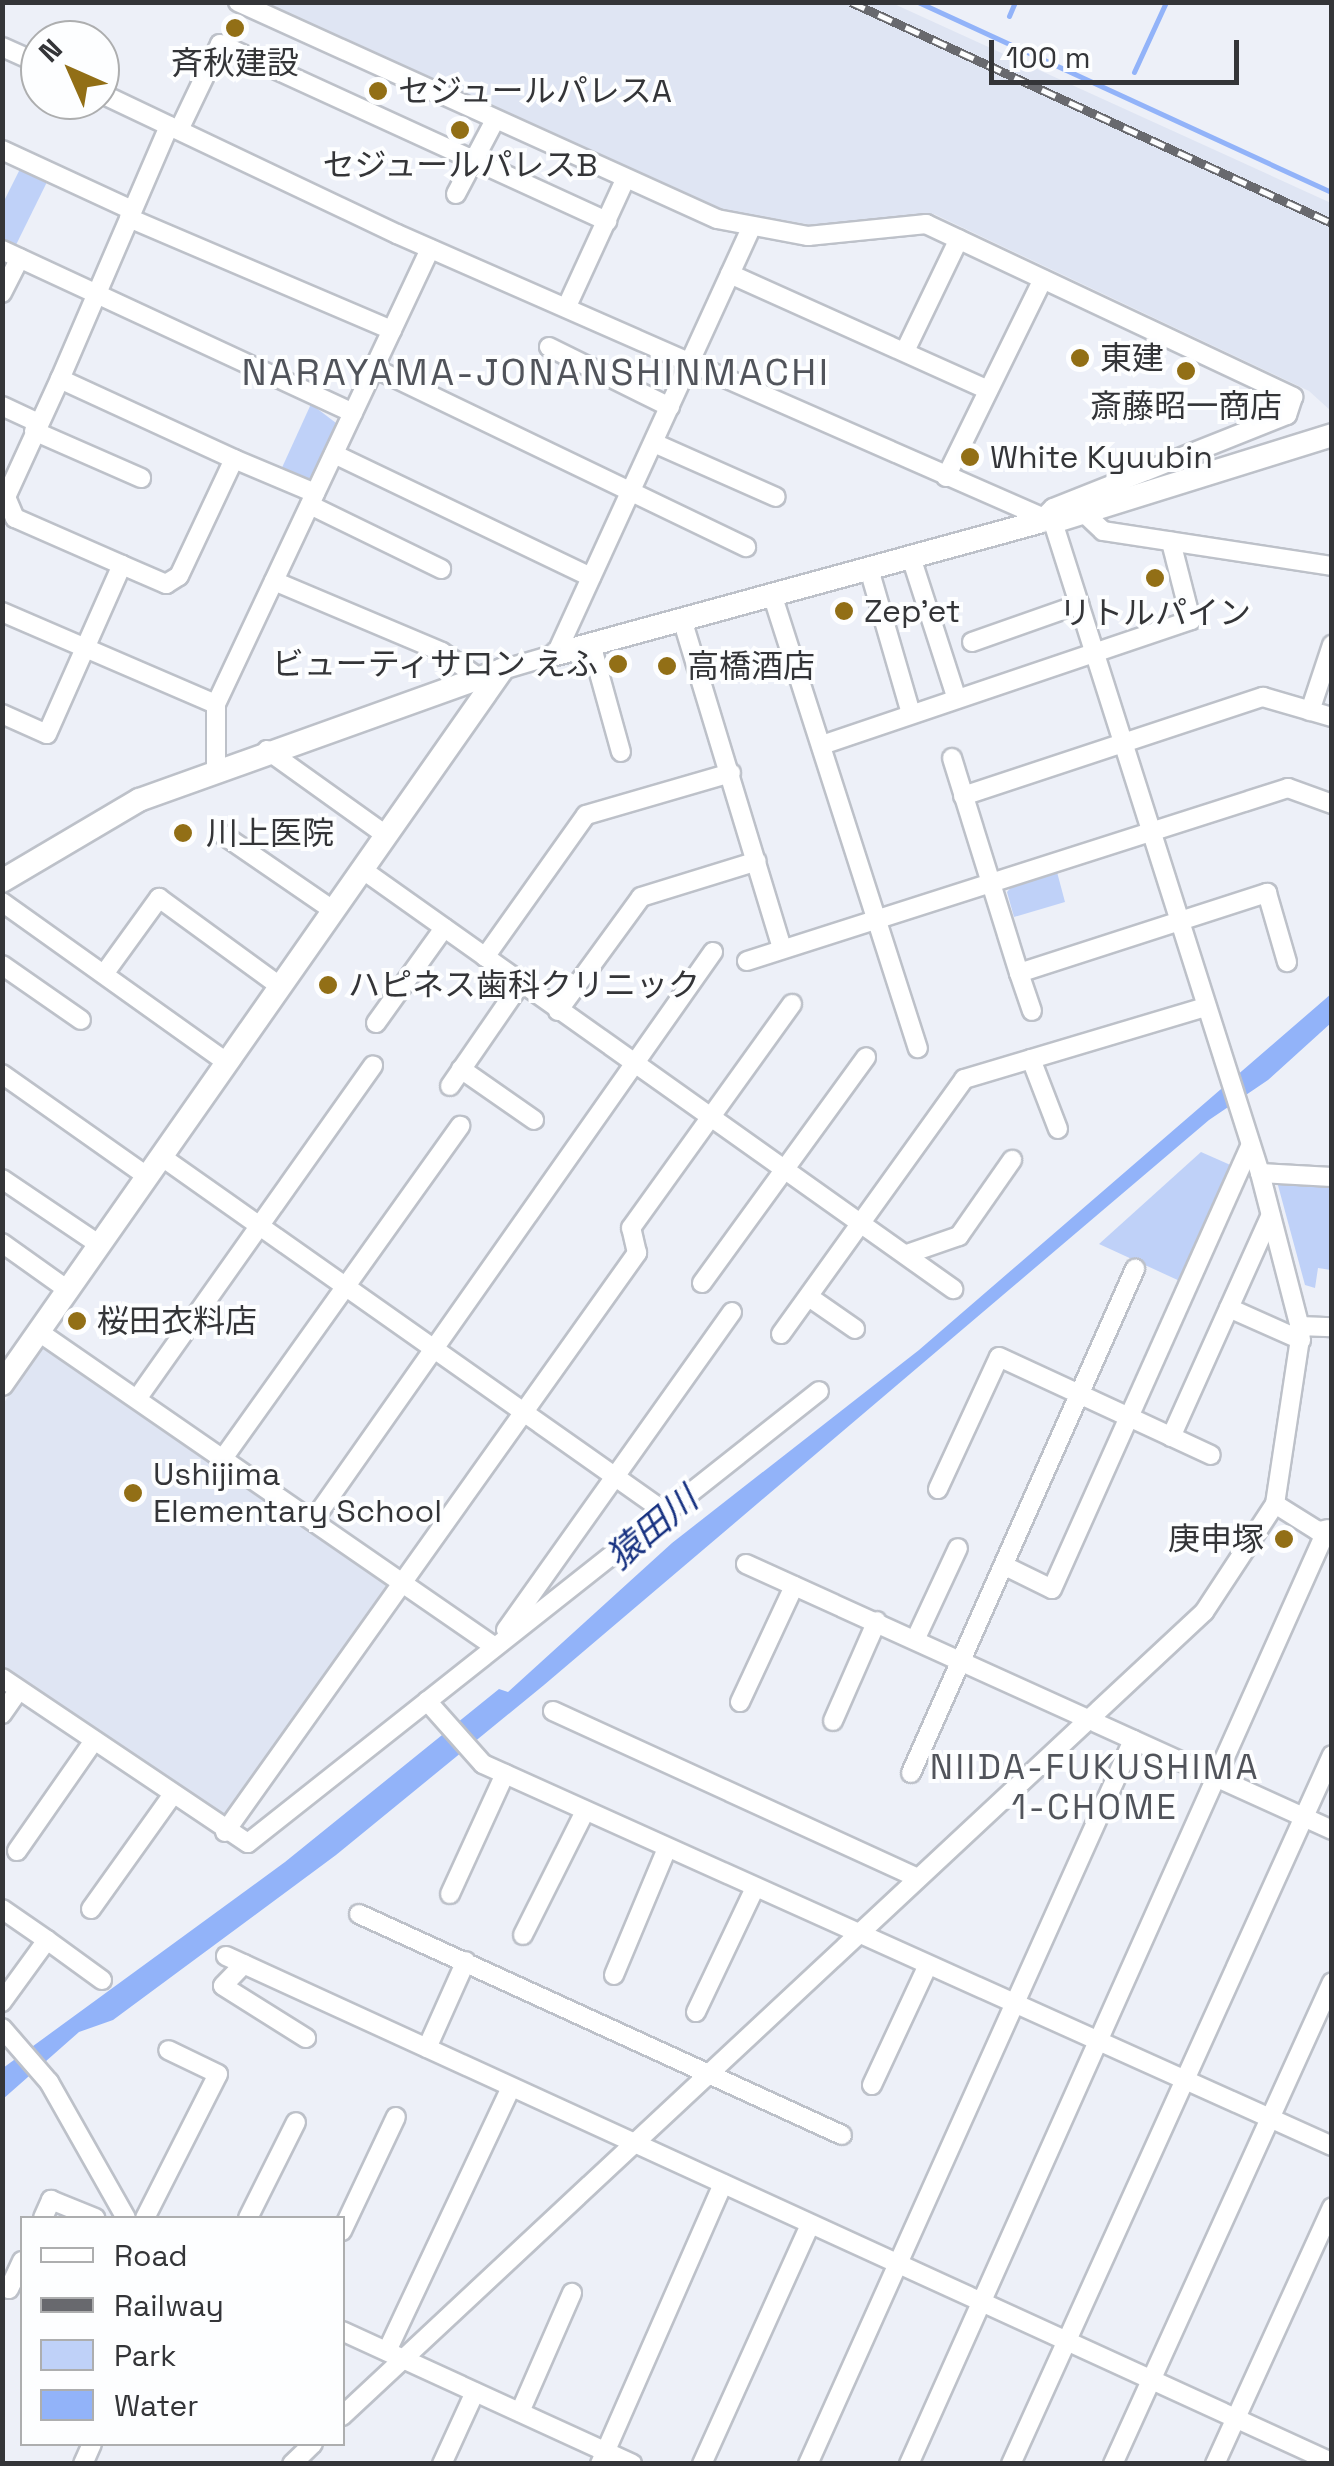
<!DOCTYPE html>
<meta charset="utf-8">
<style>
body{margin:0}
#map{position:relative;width:1334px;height:2466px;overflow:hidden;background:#edf0f8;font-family:"Space Grotesk","Noto Sans JP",sans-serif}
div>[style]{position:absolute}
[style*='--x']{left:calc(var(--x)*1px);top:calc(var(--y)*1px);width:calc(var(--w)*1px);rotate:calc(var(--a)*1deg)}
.built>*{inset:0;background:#dfe5f3}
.green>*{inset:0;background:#bfd1f8}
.water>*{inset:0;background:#92b3f9}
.stream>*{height:5px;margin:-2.5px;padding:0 2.5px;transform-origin:2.5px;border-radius:2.5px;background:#92b3f9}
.roads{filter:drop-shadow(2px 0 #bdc1c9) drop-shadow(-2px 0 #bdc1c9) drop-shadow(0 2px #bdc1c9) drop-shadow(0 -2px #bdc1c9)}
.street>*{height:18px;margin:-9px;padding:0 9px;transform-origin:9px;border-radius:9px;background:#fff}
.secondary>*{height:22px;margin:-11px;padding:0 11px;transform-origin:11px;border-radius:11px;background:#fff}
.rail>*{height:9px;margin-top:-4.5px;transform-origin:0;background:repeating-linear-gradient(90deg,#fdfeff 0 15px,#68696e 0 30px);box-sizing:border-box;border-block:2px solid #68696e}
.dots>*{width:28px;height:28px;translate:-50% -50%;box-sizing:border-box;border:5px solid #fdfeff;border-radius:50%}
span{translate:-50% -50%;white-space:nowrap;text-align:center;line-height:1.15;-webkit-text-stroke:8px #fdfeff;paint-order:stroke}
.poi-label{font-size:32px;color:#343538}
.left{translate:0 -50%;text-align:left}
.right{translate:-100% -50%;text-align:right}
.water-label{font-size:35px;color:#163181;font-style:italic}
.neighbourhood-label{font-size:35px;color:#51545b;letter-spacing:2.5px}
.quarter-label{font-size:38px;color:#51545b;letter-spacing:2.5px}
.frame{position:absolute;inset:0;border:5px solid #343538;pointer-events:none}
.legend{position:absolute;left:20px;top:2216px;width:325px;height:230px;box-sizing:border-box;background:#fdfeff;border:2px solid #adaeaf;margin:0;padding:12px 18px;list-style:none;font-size:30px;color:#343538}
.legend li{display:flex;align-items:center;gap:20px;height:50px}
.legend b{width:50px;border:2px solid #adaeaf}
.north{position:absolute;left:20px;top:20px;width:100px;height:100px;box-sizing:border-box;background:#fdfeff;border:2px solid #adaeaf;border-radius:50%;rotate:315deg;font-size:28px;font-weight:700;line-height:40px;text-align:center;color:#343538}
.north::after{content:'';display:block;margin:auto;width:35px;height:45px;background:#926f16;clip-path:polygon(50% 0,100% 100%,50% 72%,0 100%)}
.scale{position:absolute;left:989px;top:40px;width:250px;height:45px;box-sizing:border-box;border:5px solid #343538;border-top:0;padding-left:12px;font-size:30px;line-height:35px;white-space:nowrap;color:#343538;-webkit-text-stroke:8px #fdfeff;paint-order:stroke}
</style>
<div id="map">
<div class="built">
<i style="clip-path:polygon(263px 3px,892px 3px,1331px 203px,1331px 411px,1309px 391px,934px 214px,818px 226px,720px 209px)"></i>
<i style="clip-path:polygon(48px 1340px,389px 1582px,220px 1820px,3px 1666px,3px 1404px)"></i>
</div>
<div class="green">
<i style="clip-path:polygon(20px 169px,47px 182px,13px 251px,3px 246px,2px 205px)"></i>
<i style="clip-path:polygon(311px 404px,340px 426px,316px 476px,302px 482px,280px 472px)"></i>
<i style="clip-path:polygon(1057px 872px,1065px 902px,1014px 917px,1007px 892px,1014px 884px)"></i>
<i style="clip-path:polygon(1201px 1152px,1235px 1167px,1182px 1282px,1099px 1244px)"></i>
<i style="clip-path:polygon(1276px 1178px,1331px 1182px,1331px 1270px,1318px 1268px,1315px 1288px,1305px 1285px)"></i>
</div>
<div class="water">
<i style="clip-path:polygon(1331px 994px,1331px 1023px,1268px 1080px,1209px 1120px,544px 1685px,336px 1855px,113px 2020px,79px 2032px,3px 2099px,3px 2068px,285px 1862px,499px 1689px,508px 1692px,672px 1543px,919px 1350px)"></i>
</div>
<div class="stream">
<i style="--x:918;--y:2;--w:456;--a:24.7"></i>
<i style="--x:1009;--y:16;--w:15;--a:-67"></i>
<i style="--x:1134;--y:72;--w:77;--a:-65.4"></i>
</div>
<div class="roads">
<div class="street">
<i style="--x:238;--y:2;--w:526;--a:24.37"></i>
<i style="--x:717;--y:219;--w:93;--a:10.6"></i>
<i style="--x:808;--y:236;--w:119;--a:-5.8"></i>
<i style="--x:926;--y:224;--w:406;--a:25.2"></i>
<i style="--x:1293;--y:397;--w:19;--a:108"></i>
<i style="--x:1287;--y:415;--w:252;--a:158.3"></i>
<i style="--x:1053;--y:508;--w:20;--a:135"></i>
<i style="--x:2;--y:47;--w:42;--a:24.1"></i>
<i style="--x:100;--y:93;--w:329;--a:25.4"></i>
<i style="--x:397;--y:234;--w:716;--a:23.7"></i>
<i style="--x:1053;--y:522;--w:683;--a:72.36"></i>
<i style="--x:1260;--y:1173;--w:164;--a:75.5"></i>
<i style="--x:1301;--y:1332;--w:174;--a:98.6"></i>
<i style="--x:1275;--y:1504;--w:129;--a:123.3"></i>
<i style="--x:1204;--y:1612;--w:1179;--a:136.99"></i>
<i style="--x:169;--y:126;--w:275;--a:113.3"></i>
<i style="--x:60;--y:379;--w:192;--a:24.7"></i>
<i style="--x:179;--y:130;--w:95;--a:-64.5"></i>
<i style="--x:220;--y:44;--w:426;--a:24.6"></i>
<i style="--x:2;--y:150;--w:143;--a:24.8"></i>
<i style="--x:456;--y:194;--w:84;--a:-62.2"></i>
<i style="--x:129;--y:218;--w:286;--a:23.1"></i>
<i style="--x:2;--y:250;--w:387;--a:24.9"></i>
<i style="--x:730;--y:274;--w:283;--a:24.2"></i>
<i style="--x:2;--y:293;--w:39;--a:-63"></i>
<i style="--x:567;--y:306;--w:139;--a:-65.3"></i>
<i style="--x:549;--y:347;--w:135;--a:26.4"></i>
<i style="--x:905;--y:351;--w:124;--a:-64.3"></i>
<i style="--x:374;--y:368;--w:413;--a:25.7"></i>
<i style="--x:60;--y:379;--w:130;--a:114.6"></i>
<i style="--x:6;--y:497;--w:23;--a:67"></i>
<i style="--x:15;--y:518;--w:117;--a:23.7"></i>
<i style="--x:2;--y:406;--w:40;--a:25"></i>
<i style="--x:34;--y:431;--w:117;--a:23.7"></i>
<i style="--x:654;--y:443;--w:133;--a:23.9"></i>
<i style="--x:334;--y:454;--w:285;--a:25.6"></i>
<i style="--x:946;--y:477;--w:220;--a:-63.9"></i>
<i style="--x:310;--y:505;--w:146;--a:26"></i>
<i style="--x:1085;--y:514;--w:25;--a:43"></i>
<i style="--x:1103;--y:531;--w:232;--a:8.7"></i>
<i style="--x:911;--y:557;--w:149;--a:72.1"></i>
<i style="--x:869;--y:569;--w:151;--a:73.8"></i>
<i style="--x:274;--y:581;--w:182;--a:22.9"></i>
<i style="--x:442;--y:652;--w:45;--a:35.1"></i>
<i style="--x:772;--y:594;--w:477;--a:72.2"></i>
<i style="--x:2;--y:612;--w:233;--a:23.3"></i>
<i style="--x:682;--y:619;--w:344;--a:73.1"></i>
<i style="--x:972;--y:642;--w:114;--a:-19.4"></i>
<i style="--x:591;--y:644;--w:112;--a:74.5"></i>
<i style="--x:502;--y:670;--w:56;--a:-16.5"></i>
<i style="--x:556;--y:654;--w:469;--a:-65.4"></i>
<i style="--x:1310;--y:711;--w:70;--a:-71.6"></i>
<i style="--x:2;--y:714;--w:49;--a:24"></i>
<i style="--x:47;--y:734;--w:185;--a:-66.1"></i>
<i style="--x:122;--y:565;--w:48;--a:23.4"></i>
<i style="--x:166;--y:584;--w:15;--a:-32"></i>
<i style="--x:179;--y:576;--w:129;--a:-64.8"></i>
<i style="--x:234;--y:459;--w:88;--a:22.8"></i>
<i style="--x:822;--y:745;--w:390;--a:-18.7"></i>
<i style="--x:1191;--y:620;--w:81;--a:-104.4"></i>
<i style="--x:267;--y:750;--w:148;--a:35.6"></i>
<i style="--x:952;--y:758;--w:225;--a:72.7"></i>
<i style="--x:1019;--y:973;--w:261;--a:-17.9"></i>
<i style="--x:1267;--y:893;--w:72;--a:73.8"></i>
<i style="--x:216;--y:768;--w:64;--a:-90"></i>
<i style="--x:216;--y:704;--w:503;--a:-64.81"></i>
<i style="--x:963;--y:796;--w:316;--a:-18.3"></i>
<i style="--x:1263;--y:697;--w:72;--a:16.2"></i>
<i style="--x:222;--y:834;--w:136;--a:34.5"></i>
<i style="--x:363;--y:870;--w:724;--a:35.38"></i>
<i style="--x:2;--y:902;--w:277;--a:35.5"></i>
<i style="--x:485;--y:957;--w:174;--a:-54.6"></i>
<i style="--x:586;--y:815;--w:151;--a:-16.2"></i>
<i style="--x:747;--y:961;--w:568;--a:-17.73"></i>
<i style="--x:1288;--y:788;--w:47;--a:20"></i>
<i style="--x:2;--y:965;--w:96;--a:34.8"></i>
<i style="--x:1019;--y:973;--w:40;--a:71.1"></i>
<i style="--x:104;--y:974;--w:94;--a:-54.1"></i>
<i style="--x:159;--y:898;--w:151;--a:36.1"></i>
<i style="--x:558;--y:1011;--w:141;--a:-53.9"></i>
<i style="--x:641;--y:897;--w:121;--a:-17.2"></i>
<i style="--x:376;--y:1023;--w:117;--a:-54.4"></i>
<i style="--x:1031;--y:1059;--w:75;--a:68.9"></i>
<i style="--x:461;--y:1069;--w:89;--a:34.9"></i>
<i style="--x:2;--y:1074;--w:179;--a:35.2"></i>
<i style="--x:450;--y:1086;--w:125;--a:-55.4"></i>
<i style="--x:162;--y:1157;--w:619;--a:35.2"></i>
<i style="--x:1260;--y:1173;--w:72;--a:3.2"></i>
<i style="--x:2;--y:1179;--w:118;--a:34"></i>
<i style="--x:2;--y:1243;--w:81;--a:35.5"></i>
<i style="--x:907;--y:1254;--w:55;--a:-19.1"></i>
<i style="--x:959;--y:1236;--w:93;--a:-55.1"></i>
<i style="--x:702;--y:1283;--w:279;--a:-54"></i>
<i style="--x:809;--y:1297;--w:56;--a:34.8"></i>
<i style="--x:1229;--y:1308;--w:79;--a:24"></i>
<i style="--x:1299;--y:1326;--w:33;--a:2"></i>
<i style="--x:39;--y:1332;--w:554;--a:34.64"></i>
<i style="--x:781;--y:1334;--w:314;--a:-54.3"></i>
<i style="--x:964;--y:1079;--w:252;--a:-16.6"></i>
<i style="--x:139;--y:1396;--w:405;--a:-54.7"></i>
<i style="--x:1171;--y:1437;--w:243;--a:-65.8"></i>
<i style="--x:224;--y:1457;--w:407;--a:-54.5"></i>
<i style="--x:938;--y:1489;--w:145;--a:-65.2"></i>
<i style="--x:999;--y:1357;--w:143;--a:24.8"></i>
<i style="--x:1129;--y:1417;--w:297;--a:-65.9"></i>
<i style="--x:1275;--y:1504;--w:51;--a:32.1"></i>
<i style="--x:1318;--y:1531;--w:14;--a:-8"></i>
<i style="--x:315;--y:1518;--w:692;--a:-54.89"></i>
<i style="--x:746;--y:1564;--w:644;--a:24.41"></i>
<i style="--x:1005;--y:1566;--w:52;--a:26.1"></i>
<i style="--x:1052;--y:1589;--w:188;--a:-65.9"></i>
<i style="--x:1129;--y:1417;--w:90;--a:24.9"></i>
<i style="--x:506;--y:1630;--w:390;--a:-54.6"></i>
<i style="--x:916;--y:1638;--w:99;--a:-65"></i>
<i style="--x:2;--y:1678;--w:296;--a:33.9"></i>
<i style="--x:248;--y:1843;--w:728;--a:-38.36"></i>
<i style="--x:427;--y:1701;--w:84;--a:48.4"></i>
<i style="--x:483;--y:1764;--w:931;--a:24.22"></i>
<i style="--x:740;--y:1702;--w:128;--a:-65"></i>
<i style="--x:553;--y:1711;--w:401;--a:24.6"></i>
<i style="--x:2;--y:1714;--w:29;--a:-55"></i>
<i style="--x:833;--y:1721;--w:109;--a:-66.3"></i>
<i style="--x:911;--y:1773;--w:552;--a:-66.04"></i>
<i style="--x:225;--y:1832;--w:711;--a:-54.57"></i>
<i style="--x:637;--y:1253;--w:26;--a:-103"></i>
<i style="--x:631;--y:1228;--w:276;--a:-54.3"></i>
<i style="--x:17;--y:1851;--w:133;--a:-55.1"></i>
<i style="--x:450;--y:1894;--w:132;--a:-65.4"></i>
<i style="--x:2;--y:1909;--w:55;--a:34.6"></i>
<i style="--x:47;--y:1940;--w:77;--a:126"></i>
<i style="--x:91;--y:1909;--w:138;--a:-54.5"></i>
<i style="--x:359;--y:1914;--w:531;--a:24.59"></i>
<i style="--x:523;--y:1935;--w:139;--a:-63.4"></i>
<i style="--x:47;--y:1940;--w:68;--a:36"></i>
<i style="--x:226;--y:1956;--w:1211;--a:24.6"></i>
<i style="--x:244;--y:1964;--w:30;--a:134"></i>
<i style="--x:223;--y:1986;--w:98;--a:32.1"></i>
<i style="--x:614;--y:1975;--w:138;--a:-67.3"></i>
<i style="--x:696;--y:2012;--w:137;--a:-64.6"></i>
<i style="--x:2;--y:2028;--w:72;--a:49"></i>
<i style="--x:49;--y:2082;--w:156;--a:60.5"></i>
<i style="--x:427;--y:2048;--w:95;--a:-65.9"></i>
<i style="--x:872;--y:2085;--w:132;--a:-65"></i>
<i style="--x:43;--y:2218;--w:20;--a:-66"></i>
<i style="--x:51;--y:2200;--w:48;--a:22.2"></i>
<i style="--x:145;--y:2218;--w:161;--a:-63.1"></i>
<i style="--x:218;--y:2074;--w:55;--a:-154.4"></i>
<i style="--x:248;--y:2218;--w:107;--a:-63.4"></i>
<i style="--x:342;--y:2231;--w:126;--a:-64.7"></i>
<i style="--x:9;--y:2289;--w:31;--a:-65"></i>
<i style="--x:342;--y:2331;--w:319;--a:24.6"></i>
<i style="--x:387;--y:2351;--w:291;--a:-64.8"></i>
<i style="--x:520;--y:2412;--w:130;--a:-66.4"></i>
<i style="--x:83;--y:2464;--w:22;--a:-66"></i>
<i style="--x:292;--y:2464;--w:29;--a:-44"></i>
<i style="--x:442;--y:2464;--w:79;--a:-65.4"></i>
<i style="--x:600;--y:2464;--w:306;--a:-66.3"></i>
<i style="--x:702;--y:2464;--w:262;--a:-65.7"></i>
<i style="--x:808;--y:2464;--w:794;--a:-65.82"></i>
<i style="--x:909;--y:2464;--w:1024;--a:-65.91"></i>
<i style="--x:1011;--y:2464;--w:778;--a:-65.64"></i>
<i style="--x:1113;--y:2464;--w:529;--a:-65.57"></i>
<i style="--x:1215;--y:2464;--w:282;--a:-65.5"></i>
</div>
<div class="secondary">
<i style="--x:1053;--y:522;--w:292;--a:-17.3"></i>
<i style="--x:556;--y:654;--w:501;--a:-15.29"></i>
<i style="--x:2;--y:881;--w:159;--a:-30.6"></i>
<i style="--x:139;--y:800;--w:386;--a:-19.7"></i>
<i style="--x:2;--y:1384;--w:872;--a:-55"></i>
</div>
</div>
<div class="rail">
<i style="--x:851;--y:2;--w:529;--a:24.68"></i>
</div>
<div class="dots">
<i style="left:235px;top:28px;background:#926f16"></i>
<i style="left:378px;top:91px;background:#926f16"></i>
<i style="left:460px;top:130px;background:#926f16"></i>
<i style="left:1080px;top:358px;background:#926f16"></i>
<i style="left:1186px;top:371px;background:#926f16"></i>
<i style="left:970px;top:457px;background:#926f16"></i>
<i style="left:1155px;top:578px;background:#926f16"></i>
<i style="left:844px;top:611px;background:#926f16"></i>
<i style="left:618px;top:664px;background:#926f16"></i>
<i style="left:667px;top:666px;background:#926f16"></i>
<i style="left:183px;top:833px;background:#926f16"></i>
<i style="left:328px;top:985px;background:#926f16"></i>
<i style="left:77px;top:1321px;background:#926f16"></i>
<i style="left:133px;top:1493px;background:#926f16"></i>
<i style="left:1284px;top:1539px;background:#926f16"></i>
</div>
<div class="poi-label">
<span style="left:235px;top:63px">斉秋建設</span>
<span class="left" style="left:398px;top:91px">セジュールパレスA</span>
<span style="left:460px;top:165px">セジュールパレスB</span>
<span class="left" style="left:1100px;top:358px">東建</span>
<span style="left:1186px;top:406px">斎藤昭一商店</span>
<span class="left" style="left:990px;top:457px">White Kyuubin</span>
<span class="left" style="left:864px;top:611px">Zep’et</span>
<span style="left:1155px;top:613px">リトルパイン</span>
<span class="right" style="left:598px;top:664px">ビューティサロン えふ</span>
<span class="left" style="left:687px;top:666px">高橋酒店</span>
<span class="left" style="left:206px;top:833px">川上医院</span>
<span class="left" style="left:348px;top:985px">ハピネス歯科クリニック</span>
<span class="left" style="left:97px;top:1321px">桜田衣料店</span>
<span class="left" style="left:153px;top:1493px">Ushijima<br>Elementary School</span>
<span class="right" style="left:1264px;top:1539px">庚申塚</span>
</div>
<div class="water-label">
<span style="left:652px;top:1528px;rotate:-40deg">猿田川</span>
</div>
<div class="neighbourhood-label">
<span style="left:1095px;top:1787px">NIIDA-FUKUSHIMA<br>1-CHOME</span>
</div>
<div class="quarter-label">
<span style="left:536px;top:373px">NARAYAMA-JONANSHINMACHI</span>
</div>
<div class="frame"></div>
<ul class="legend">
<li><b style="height:12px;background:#fff"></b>Road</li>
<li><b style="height:12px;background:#68696e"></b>Railway</li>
<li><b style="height:28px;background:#bfd1f8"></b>Park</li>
<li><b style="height:28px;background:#92b3f9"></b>Water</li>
</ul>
<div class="north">N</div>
<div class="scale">100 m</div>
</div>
